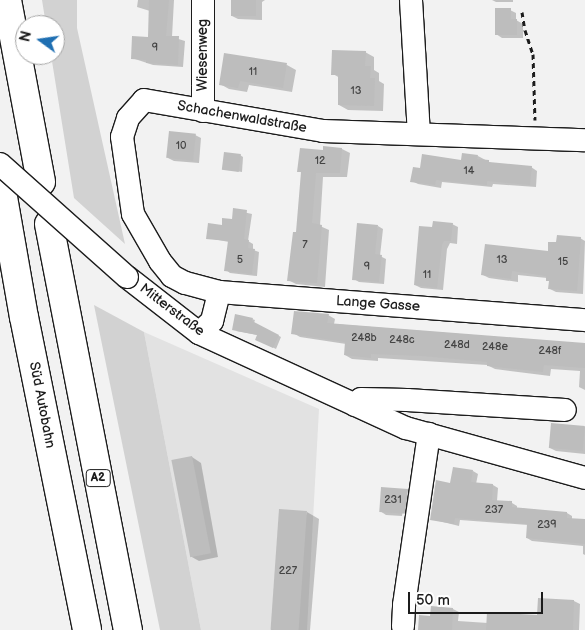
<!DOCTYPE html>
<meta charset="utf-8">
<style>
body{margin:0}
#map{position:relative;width:585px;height:630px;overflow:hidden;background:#f2f2f2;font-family:"Balsamiq Sans",sans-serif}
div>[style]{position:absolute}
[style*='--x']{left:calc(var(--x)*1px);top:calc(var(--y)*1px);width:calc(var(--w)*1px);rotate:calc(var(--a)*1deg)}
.built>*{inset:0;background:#e2e2e2}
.green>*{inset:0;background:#d2d2d2}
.shadow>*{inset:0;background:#0003}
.building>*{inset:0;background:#bdbdbd;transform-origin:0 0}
.path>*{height:3px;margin-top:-1.5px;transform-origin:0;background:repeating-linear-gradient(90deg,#1c1c1c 0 5px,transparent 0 9px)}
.roads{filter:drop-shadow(1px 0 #1c1c1c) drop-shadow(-1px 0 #1c1c1c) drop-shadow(0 1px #1c1c1c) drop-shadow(0 -1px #1c1c1c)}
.minor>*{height:22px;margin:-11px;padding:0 11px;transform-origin:11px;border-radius:11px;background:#fff}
.highway>*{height:28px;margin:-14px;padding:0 14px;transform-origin:14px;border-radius:14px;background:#fff}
.bridges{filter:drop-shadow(1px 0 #1c1c1c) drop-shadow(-1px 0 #1c1c1c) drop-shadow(0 1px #1c1c1c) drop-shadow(0 -1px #1c1c1c)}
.minor-bridge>*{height:22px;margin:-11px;padding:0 11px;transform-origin:11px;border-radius:11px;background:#fff}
span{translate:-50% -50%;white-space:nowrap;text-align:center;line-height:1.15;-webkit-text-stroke:4px #fff;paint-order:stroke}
.number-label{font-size:11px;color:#444}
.number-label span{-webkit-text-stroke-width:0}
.shield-label span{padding:1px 4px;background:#fff;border:1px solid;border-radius:4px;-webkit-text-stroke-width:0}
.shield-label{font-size:12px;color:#1c1c1c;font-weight:700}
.street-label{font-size:14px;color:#1c1c1c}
.north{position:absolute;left:15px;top:15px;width:50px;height:50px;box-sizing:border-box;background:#fff;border:1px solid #a4a4a4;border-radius:50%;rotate:284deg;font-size:14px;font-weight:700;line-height:20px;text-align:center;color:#1c1c1c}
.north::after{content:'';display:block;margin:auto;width:18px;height:22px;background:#1f6fb2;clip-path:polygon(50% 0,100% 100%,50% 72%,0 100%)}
.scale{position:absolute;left:408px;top:592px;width:135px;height:22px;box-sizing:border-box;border:2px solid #1c1c1c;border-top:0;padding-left:6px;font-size:15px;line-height:18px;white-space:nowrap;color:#1c1c1c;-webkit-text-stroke:4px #fff;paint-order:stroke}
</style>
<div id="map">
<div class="built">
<i style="clip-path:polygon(144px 332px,319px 409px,307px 630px,201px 630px)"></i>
</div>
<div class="green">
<i style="clip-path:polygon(42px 0,77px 0,77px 28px,125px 244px,74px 198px,51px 55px,55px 55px,55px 25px,46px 25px)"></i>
<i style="clip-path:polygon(94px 305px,144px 332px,201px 630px,160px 630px)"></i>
</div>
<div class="shadow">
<i style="clip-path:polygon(138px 0,174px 0,172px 37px,185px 41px,183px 67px,153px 65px,132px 58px,149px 39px,150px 11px,137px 7px)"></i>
<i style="clip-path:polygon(232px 0,265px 0,262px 2px,262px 20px,238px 19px,232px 16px)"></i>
<i style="clip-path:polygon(492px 0,513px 0,513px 2px,496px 2px)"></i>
<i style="clip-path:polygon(510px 10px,516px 13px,516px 20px,523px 24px,523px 38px,502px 38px,496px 34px)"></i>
<i style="clip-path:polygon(365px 52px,374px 57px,374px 70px,379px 73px,379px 81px,384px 84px,383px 111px,348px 110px,339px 105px,340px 78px,333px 74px)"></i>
<i style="clip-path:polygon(287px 65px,296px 70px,292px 92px,249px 85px,247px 92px,229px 89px,220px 84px)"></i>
<i style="clip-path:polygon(195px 135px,201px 138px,199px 163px,174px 161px,168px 158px)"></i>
<i style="clip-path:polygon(342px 149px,350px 153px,347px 177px,323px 177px,320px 226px,329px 230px,325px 287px,296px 284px,288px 280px,297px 233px,302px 173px,299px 171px,324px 151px)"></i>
<i style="clip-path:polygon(240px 155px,243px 157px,242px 172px,224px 169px)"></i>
<i style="clip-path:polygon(478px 156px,493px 164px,531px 167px,537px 171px,536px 187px,493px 184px,492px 187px,442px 182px,441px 188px,418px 184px,412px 181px,421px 170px)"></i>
<i style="clip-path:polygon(234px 210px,252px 214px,248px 241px,253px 244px,253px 250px,259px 252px,257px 276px,230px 273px,226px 270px,229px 242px,208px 238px,233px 220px)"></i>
<i style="clip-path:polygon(452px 224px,458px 227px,457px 244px,450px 243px,447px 249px,443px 290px,421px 288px,415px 285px,433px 229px)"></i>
<i style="clip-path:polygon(378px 226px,383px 229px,380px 256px,386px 259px,384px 284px,359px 282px,354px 279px)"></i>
<i style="clip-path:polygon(580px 238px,585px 241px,583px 294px,556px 292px,550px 289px,550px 282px,547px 278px,518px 275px,518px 282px,489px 278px,483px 275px,549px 253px,557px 244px)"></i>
<i style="clip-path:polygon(328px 315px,335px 319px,334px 324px,585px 344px,585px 390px,579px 387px,580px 371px,551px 369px,550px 376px,495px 369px,487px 365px,378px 358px,378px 361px,352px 359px,345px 355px,346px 344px,300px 337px,293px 333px)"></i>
<i style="clip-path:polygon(252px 319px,255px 320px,254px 323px,281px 337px,276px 349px,256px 339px,258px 335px,236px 331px)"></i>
<i style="clip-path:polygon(552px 425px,585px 427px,585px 454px,556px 451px,550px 448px)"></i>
<i style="clip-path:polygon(192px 457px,201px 463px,218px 557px,199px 561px,190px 556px)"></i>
<i style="clip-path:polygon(473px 471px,478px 474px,476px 484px,493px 485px,498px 488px,497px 501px,512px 503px,517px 506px,517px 508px,567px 513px,572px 516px,572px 519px,585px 521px,585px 555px,583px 554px,583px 546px,532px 541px,527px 538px,528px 525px,460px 520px,459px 526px,431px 519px,451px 484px)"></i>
<i style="clip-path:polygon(382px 488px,407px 490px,413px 494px,410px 517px,405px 516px,409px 491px,406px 491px,402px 516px,386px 515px,380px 511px)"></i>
<i style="clip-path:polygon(307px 512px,319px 519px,310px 630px,271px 630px)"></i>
<i style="clip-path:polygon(540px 599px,574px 601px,580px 604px,579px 630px,419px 630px,431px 617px,453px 609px,459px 612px,458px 621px,488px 623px,539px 616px)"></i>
</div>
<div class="building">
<i style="clip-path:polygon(149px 0,169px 0,166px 36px,179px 36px,178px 65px,146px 63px,146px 60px,131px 59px,132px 36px,148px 37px)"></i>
<i style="left:231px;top:0;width:25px;height:16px"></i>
<i style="clip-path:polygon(495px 8px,511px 8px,511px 19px,517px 19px,517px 35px,495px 35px)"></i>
<i style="clip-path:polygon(332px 50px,366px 51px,365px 66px,371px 66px,370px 78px,375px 78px,374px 106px,338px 105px,338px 75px,331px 75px)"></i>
<i style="clip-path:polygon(224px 53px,287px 63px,283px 88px,240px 81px,238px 88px,219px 85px)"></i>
<i style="left:169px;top:131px;width:27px;height:27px;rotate:6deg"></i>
<i style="clip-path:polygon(323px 146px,342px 148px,340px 173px,316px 173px,312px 223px,322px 225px,317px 283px,287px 281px,293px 232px,296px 232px,301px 172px,297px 172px,300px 148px,323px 150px)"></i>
<i style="left:224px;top:152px;width:17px;height:18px;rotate:7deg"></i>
<i style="clip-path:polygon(462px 153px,478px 155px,477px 159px,489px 160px,489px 162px,532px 166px,530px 185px,487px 181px,487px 185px,436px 180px,435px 185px,410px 182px,413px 167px,420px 168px,422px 154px,461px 160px)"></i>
<i style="clip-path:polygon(233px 208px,247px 210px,244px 239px,249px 240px,248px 248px,255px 249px,252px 274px,224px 271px,228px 241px,206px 239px,208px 223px,222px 225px,222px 218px,232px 219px)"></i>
<i style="clip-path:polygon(433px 221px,453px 223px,451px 241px,444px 241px,442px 245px,437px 288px,414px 285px,419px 226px,432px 227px)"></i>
<i style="clip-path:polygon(357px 223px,378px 225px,375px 254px,382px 255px,379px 282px,352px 280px)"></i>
<i style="clip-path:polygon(557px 235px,581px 237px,577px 291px,548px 289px,549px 281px,546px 281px,546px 276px,512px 271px,511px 279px,481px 275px,485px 244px,548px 251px,548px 242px,556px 242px)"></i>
<i style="clip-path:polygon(294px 311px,329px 314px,327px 323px,585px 343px,585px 368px,544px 365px,543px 372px,487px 366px,487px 362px,422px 356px,371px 354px,371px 358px,344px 355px,345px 342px,291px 334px)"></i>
<i style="clip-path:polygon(235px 314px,253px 318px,252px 321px,279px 335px,273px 348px,255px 340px,257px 335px,232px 330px)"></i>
<i style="left:551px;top:423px;width:34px;height:25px;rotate:5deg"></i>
<i style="left:192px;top:456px;width:99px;height:21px;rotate:79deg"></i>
<i style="clip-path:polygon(453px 467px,473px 470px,471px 482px,493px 484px,492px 500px,512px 501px,512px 507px,567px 512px,567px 518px,585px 519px,585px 544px,526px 538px,527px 524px,455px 518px,454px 524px,430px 520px,436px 480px,450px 483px)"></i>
<i style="left:381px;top:487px;width:27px;height:25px;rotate:4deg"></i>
<i style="left:279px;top:509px;width:28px;height:121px;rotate:4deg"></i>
<i style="clip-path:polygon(538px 598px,574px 600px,573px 630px,486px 630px,487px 612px,537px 615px)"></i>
<i style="clip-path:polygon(431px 606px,453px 608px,452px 630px,418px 630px,419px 615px,430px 616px)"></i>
</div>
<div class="path">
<i style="--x:522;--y:12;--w:18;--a:81"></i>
<i style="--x:525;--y:30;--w:25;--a:72"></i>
<i style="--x:533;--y:54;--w:66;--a:88.3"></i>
</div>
<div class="roads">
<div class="minor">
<i style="--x:411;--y:0;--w:134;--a:86.6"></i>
<i style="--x:203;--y:111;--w:111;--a:-90"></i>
<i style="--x:127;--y:277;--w:91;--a:37.9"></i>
<i style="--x:199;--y:333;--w:228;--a:24.7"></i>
<i style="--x:406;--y:428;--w:186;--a:15.6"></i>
<i style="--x:219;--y:292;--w:35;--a:-165"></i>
<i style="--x:185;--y:283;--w:15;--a:-152"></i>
<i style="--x:172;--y:276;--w:19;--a:-129"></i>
<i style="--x:160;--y:261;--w:54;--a:-119.9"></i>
<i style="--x:133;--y:214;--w:78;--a:-98.1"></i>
<i style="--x:122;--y:137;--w:20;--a:-72"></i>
<i style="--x:128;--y:118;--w:24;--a:-48"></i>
<i style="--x:144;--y:100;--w:182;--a:9.8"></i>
<i style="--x:323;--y:131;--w:262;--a:2"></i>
<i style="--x:199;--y:333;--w:18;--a:-43"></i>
<i style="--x:212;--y:321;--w:30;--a:-76"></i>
<i style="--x:219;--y:292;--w:367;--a:4.4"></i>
<i style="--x:355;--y:405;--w:8;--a:-45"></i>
<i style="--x:361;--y:399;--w:46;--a:1.2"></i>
<i style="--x:407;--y:400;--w:158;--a:3.6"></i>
<i style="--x:403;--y:626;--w:21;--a:-87"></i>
<i style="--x:404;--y:605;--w:173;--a:-81.7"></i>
</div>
<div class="highway">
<i style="--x:7;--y:0;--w:185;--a:79.4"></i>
<i style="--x:0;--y:180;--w:139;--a:80.1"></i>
<i style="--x:24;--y:317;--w:319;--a:78.6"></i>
<i style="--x:49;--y:224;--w:414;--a:79"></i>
</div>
</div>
<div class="bridges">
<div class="minor-bridge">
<i style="--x:0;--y:164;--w:170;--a:41.7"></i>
</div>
</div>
<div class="number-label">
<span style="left:155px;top:48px">9</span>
<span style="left:253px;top:72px">11</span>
<span style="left:356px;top:91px">13</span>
<span style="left:181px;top:146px">10</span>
<span style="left:320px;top:161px">12</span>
<span style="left:469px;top:171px">14</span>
<span style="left:305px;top:245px">7</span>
<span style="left:240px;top:260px">5</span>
<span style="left:502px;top:260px">13</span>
<span style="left:563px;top:262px">15</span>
<span style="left:367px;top:267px">9</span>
<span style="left:427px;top:275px">11</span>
<span style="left:364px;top:338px">248b</span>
<span style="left:402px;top:340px">248c</span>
<span style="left:457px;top:345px">248d</span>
<span style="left:495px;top:347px">248e</span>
<span style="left:550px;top:351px">248f</span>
<span style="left:393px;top:500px">231</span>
<span style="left:494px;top:510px">237</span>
<span style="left:547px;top:525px">239</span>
<span style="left:288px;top:571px">227</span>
</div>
<div class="shield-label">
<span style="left:98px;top:478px">A2</span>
</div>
<div class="street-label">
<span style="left:203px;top:55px;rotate:-90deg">Wiesenweg</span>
<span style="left:242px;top:117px;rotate:10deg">Schachenwaldstraße</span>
<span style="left:378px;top:304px;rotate:4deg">Lange Gasse</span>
<span style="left:172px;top:310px;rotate:37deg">Mitterstraße</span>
<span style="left:42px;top:405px;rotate:79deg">Süd Autobahn</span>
</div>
<div class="north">N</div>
<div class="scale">50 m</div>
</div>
